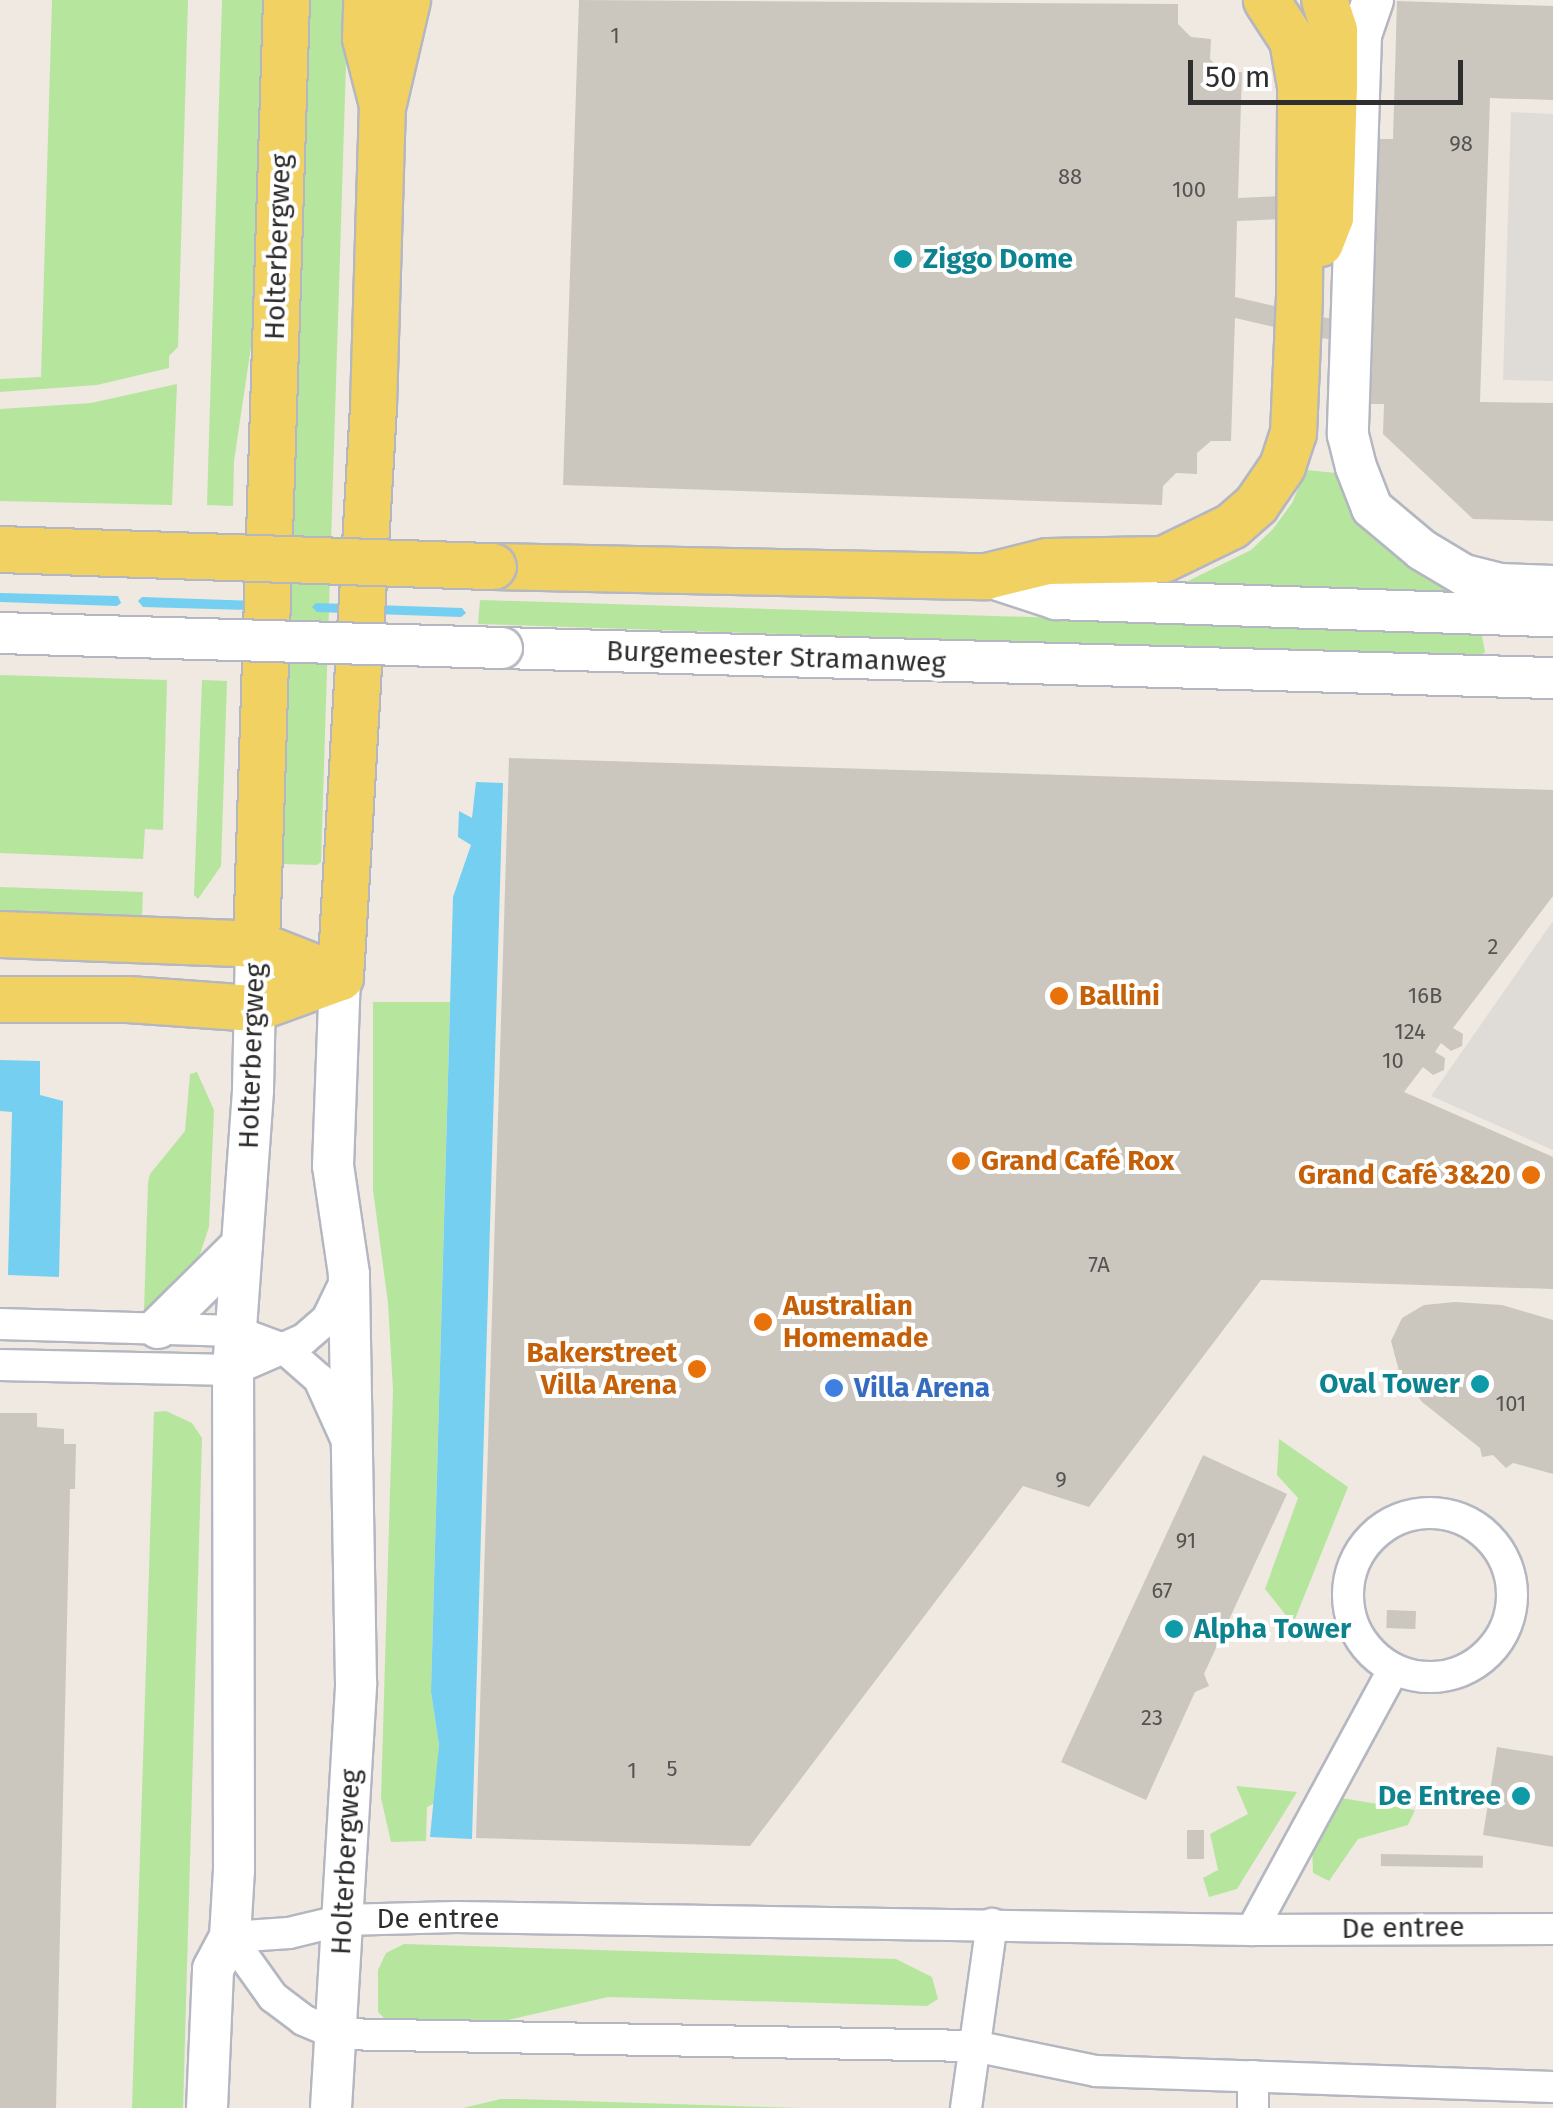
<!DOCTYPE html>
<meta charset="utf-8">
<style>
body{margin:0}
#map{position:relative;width:1553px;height:2108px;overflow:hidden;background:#efe9e1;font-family:"Fira Sans",sans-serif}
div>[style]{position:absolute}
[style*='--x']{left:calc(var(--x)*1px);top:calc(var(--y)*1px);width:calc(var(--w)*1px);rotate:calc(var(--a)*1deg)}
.green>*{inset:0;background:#b6e59e;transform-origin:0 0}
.plaza>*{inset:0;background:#dfdcd8}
.water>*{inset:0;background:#75cff0}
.building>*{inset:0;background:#cbc7bf;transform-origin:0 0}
.roads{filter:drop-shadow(2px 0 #b4b7c1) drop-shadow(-2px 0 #b4b7c1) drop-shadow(0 2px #b4b7c1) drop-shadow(0 -2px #b4b7c1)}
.street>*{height:30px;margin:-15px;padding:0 15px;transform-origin:15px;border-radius:15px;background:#fff}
.street>.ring{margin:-15px;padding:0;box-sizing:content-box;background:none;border:30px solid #fff;border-radius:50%}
.secondary>*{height:40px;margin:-20px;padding:0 20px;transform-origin:20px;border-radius:20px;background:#fff}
.primary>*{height:45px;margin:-22.5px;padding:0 22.5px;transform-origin:22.5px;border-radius:22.5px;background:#f2d163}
.bridges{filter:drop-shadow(2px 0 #b4b7c1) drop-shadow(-2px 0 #b4b7c1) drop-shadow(0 2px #b4b7c1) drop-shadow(0 -2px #b4b7c1)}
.secondary-bridge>*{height:40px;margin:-20px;padding:0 20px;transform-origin:20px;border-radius:20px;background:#fff}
.primary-bridge>*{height:45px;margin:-22.5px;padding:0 22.5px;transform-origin:22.5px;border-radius:22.5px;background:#f2d163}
.dots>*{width:28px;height:28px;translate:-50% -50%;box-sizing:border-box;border:5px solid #fff;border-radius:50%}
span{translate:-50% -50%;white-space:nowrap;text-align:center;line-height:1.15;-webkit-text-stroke:8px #fff;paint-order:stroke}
.number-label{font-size:22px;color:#555452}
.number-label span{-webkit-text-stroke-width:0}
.street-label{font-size:28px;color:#2e2e2e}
.culture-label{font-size:28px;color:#0d838f;font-weight:700}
.left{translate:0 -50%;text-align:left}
.right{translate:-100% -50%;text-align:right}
.food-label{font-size:28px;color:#c56008;font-weight:700}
.shop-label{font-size:28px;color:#366cbe;font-weight:700}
.scale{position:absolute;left:1188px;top:60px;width:275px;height:45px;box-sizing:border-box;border:5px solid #2e2e2e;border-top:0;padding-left:12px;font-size:30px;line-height:35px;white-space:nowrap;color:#2e2e2e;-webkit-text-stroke:8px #fff;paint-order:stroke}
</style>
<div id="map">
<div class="green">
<i style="clip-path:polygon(52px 0,188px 0,178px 347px,169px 356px,169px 368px,97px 385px,0 392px,0 379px,41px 377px)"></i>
<i style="clip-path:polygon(222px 0,266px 0,256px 313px,234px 461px,233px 506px,207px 505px)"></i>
<i style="clip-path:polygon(304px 0,348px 0,321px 862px,317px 865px,283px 864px,281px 860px)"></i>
<i style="clip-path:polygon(177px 384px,172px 505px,0 501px,0 409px,91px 403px)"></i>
<i style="clip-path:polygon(1306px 470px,1346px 474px,1459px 593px,1186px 586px,1186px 582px,1251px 550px,1273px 529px,1292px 503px)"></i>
<i style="clip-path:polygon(480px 600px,1481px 631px,1485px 652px,1479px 657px,478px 624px)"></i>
<i style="clip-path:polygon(0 675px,167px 680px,163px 830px,145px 829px,143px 859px,0 853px)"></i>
<i style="clip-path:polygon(202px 680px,227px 681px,221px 866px,198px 899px,194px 895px)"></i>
<i style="left:0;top:887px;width:143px;height:34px;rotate:2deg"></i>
<i style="clip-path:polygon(373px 1002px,450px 1002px,431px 1692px,439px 1745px,435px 1803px,427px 1807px,426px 1841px,391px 1842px,381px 1798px,393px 1390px,388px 1303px,373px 1190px)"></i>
<i style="clip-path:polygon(197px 1072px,214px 1110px,209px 1227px,194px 1272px,168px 1301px,144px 1312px,148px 1183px,150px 1174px,185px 1131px,190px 1074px)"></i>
<i style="clip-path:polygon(166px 1411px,192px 1423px,202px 1438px,183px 2108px,132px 2108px,154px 1412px)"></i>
<i style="clip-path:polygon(1279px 1439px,1348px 1487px,1293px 1624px,1265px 1589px,1298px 1498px,1277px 1475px)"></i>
<i style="clip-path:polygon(1236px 1786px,1297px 1792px,1237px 1889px,1209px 1897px,1203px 1878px,1218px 1870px,1210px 1834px,1248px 1814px)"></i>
<i style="clip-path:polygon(1341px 1798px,1415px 1810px,1408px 1825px,1358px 1839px,1329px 1881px,1313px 1873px,1312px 1843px)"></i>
<i style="clip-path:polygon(404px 1944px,896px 1959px,932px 1977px,938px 1999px,927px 2006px,608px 1997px,482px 2026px,388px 2022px,378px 2012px,378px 1970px,386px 1953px)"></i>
<i style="clip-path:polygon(501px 2099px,519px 2099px,798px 2108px,463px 2108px)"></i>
</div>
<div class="plaza">
<i style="clip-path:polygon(1511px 112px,1553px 114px,1553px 381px,1503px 380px)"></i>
<i style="clip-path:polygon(1553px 921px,1553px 1150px,1431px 1096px)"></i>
</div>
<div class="water">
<i style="clip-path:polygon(0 593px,118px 596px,121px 603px,117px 606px,0 602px)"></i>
<i style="clip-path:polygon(142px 597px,288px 602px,292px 608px,287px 611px,143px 607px,138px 601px)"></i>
<i style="clip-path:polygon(316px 603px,462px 608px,466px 613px,461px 617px,317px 612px,312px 607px)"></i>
<i style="clip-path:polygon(476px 782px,503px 783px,472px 1839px,430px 1837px,439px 1745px,431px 1692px,453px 897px,471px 845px,458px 837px,459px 811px,472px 818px)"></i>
<i style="clip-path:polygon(0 1060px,40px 1061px,40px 1095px,63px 1101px,59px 1277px,8px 1275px,12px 1112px,0 1111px)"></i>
</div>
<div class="building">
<i style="clip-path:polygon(evenodd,579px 0,1178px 4px,1178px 24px,1191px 37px,1211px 39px,1210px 59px,1223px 72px,1242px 72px,1238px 198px,1376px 192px,1377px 139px,1393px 139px,1397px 1px,1553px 6px,1553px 100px,1490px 98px,1480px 402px,1553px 403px,1553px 521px,1473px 519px,1383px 434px,1384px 404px,1369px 404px,1371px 349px,1235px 318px,1231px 441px,1211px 441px,1197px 453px,1197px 474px,1176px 473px,1163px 486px,1162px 505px,563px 485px,579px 0,1375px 215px,1371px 328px,1235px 297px,1237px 221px,1375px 215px)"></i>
<i style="clip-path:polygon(509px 758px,1553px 790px,1553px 896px,1453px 1028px,1463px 1034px,1462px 1046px,1451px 1051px,1441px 1043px,1435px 1052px,1445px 1058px,1444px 1070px,1433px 1075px,1423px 1067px,1404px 1092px,1553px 1157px,1553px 1289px,1261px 1280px,1089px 1507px,1023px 1486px,750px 1846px,476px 1838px)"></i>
<i style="clip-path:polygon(1455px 1302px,1502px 1305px,1553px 1320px,1553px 1474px,1513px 1463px,1506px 1468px,1493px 1455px,1482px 1457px,1480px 1448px,1422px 1402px,1399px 1371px,1391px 1341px,1402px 1318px,1424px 1305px)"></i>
<i style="clip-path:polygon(0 1413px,37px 1413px,37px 1427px,64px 1429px,64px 1444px,76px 1444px,75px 1489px,70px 1489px,56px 2108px,0 2108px)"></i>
<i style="clip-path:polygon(1203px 1455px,1287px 1494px,1204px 1674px,1209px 1686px,1195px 1692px,1146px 1800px,1061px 1762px)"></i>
<i style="left:1387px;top:1610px;width:29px;height:18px;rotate:2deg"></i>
<i style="clip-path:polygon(1497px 1747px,1553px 1756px,1553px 1847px,1483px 1835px)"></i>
<i style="left:1187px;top:1830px;width:17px;height:29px"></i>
<i style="left:1381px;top:1854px;width:102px;height:12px;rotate:1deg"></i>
</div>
<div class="roads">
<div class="street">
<i style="--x:0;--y:1324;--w:235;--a:1.7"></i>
<i style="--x:235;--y:1331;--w:54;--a:20.4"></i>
<i style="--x:286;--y:1350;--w:44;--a:41.3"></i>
<i style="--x:319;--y:1379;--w:68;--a:65.7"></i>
<i style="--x:0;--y:1365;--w:233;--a:1.2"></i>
<i style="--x:233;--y:1370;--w:77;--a:-23.6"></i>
<i style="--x:304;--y:1339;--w:30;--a:-41"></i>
<i style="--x:327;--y:1319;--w:46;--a:-64"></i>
<i class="ring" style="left:1348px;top:1513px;width:134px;height:134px"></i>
<i style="--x:1553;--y:1929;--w:301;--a:179.8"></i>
<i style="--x:1252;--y:1930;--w:796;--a:-179.06"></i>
<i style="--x:456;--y:1917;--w:113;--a:178.5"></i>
<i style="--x:343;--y:1920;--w:56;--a:166.5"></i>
<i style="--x:289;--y:1933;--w:59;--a:176.1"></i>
<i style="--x:230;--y:1937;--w:74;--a:54.4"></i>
<i style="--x:273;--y:1997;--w:38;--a:37"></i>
<i style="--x:303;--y:2020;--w:36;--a:23"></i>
<i style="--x:336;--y:2034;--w:638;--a:1.08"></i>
<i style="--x:974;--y:2046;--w:125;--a:11.6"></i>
<i style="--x:1096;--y:2071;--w:457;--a:2"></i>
<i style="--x:1252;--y:1930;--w:296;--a:-61.5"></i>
<i style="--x:966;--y:2108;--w:186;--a:-82"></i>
<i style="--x:1253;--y:2108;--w:32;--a:-90"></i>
</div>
<div class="secondary">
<i style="--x:1373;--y:0;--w:37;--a:109"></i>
<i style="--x:1361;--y:35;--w:400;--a:91.9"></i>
<i style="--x:1348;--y:435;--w:33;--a:76"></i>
<i style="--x:1356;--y:467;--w:44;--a:68.7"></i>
<i style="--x:1372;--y:508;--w:65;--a:40"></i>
<i style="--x:1422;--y:550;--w:49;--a:30.8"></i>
<i style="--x:1464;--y:575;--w:37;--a:14"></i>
<i style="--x:1500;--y:584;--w:53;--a:2.2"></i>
<i style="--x:986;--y:576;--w:74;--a:18.2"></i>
<i style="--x:1056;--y:599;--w:497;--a:2"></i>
<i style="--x:502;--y:648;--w:1051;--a:1.64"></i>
<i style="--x:158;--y:1328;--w:118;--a:-44.7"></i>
<i style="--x:207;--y:2108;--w:139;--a:-87.5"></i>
<i style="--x:213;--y:1969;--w:36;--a:-62"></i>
<i style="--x:230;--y:1937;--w:67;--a:-86.6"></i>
<i style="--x:234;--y:1870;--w:500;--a:-90.11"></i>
<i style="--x:233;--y:1370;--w:281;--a:-85.9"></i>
<i style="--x:253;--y:1090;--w:146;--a:-88.8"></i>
<i style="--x:331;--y:2108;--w:426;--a:-86.6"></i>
<i style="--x:356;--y:1683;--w:409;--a:-91"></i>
<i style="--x:349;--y:1274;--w:109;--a:-98.4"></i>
<i style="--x:333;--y:1166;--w:189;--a:-87.9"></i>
</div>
<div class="primary">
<i style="--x:383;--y:103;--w:106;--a:-76.9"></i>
<i style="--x:1320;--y:243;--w:28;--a:-69"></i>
<i style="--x:1330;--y:217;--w:131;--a:-88.3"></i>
<i style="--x:1334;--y:86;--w:56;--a:-90"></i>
<i style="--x:1334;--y:30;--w:32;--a:-108"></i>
<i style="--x:493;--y:566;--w:493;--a:1.2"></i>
<i style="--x:986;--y:576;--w:63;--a:-13.8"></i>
<i style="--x:1047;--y:561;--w:116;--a:-1"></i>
<i style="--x:1163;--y:559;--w:76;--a:-25.9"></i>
<i style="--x:1231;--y:526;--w:33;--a:-41"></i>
<i style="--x:1256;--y:504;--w:46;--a:-55.6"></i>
<i style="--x:1282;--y:466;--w:35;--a:-72"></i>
<i style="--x:1293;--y:433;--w:137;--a:-87.5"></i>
<i style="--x:1299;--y:296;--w:210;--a:-89.7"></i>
<i style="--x:1300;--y:86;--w:47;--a:-99.9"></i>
<i style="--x:1292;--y:40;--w:48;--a:-123"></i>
<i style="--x:0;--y:934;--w:256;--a:2.2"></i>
<i style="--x:256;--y:944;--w:90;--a:21.4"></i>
<i style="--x:256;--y:944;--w:944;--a:-88.18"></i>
<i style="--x:340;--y:977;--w:572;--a:-86.69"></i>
<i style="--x:373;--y:406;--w:301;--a:-88.3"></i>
<i style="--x:382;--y:105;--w:69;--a:-104.2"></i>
<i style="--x:365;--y:38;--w:38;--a:-88"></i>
<i style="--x:0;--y:999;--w:128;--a:0"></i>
<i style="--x:128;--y:999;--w:127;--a:4.1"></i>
<i style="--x:255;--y:1008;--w:90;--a:-20"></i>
</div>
</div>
<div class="bridges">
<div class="secondary-bridge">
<i style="--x:0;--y:633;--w:502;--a:1.71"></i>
</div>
<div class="primary-bridge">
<i style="--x:0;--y:549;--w:493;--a:2"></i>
</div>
</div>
<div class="dots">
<i style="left:903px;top:259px;background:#0f9aa8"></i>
<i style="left:1059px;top:996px;background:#e8710a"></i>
<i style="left:961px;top:1161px;background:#e8710a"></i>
<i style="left:1531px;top:1175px;background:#e8710a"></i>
<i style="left:763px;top:1322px;background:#e8710a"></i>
<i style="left:697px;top:1369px;background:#e8710a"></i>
<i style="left:1480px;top:1384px;background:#0f9aa8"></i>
<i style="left:834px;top:1388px;background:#3f7fe0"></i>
<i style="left:1174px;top:1629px;background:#0f9aa8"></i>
<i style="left:1521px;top:1796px;background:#0f9aa8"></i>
</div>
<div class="number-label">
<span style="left:615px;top:36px">1</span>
<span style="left:1461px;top:144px">98</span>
<span style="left:1070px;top:177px">88</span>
<span style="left:1189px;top:190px">100</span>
<span style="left:1493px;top:947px">2</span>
<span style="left:1425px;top:996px">16B</span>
<span style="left:1410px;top:1032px">124</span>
<span style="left:1393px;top:1061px">10</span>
<span style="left:1099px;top:1265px">7A</span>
<span style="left:1511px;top:1404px">101</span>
<span style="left:1061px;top:1480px">9</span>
<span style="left:1186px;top:1541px">91</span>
<span style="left:1162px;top:1591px">67</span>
<span style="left:1152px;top:1718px">23</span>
<span style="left:672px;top:1769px">5</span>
<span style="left:632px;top:1771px">1</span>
</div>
<div class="street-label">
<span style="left:278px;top:247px;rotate:-88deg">Holterbergweg</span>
<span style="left:776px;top:657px;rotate:2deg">Burgemeester Stramanweg</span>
<span style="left:252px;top:1056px;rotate:-88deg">Holterbergweg</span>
<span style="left:346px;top:1862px;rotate:-87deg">Holterbergweg</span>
<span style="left:438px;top:1919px">De entree</span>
<span style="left:1403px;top:1928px;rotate:-1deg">De entree</span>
</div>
<div class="culture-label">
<span class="left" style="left:923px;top:259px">Ziggo Dome</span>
<span class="right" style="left:1460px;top:1384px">Oval Tower</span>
<span class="left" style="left:1194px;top:1629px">Alpha Tower</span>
<span class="right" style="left:1501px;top:1796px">De Entree</span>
</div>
<div class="food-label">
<span class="left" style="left:1079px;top:996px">Ballini</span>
<span class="left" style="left:981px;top:1161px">Grand Café Rox</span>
<span class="right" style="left:1511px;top:1175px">Grand Café 3&amp;20</span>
<span class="left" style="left:783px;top:1322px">Australian<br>Homemade</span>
<span class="right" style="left:677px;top:1369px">Bakerstreet<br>Villa Arena</span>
</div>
<div class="shop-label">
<span class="left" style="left:854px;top:1388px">Villa Arena</span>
</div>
<div class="scale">50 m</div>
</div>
